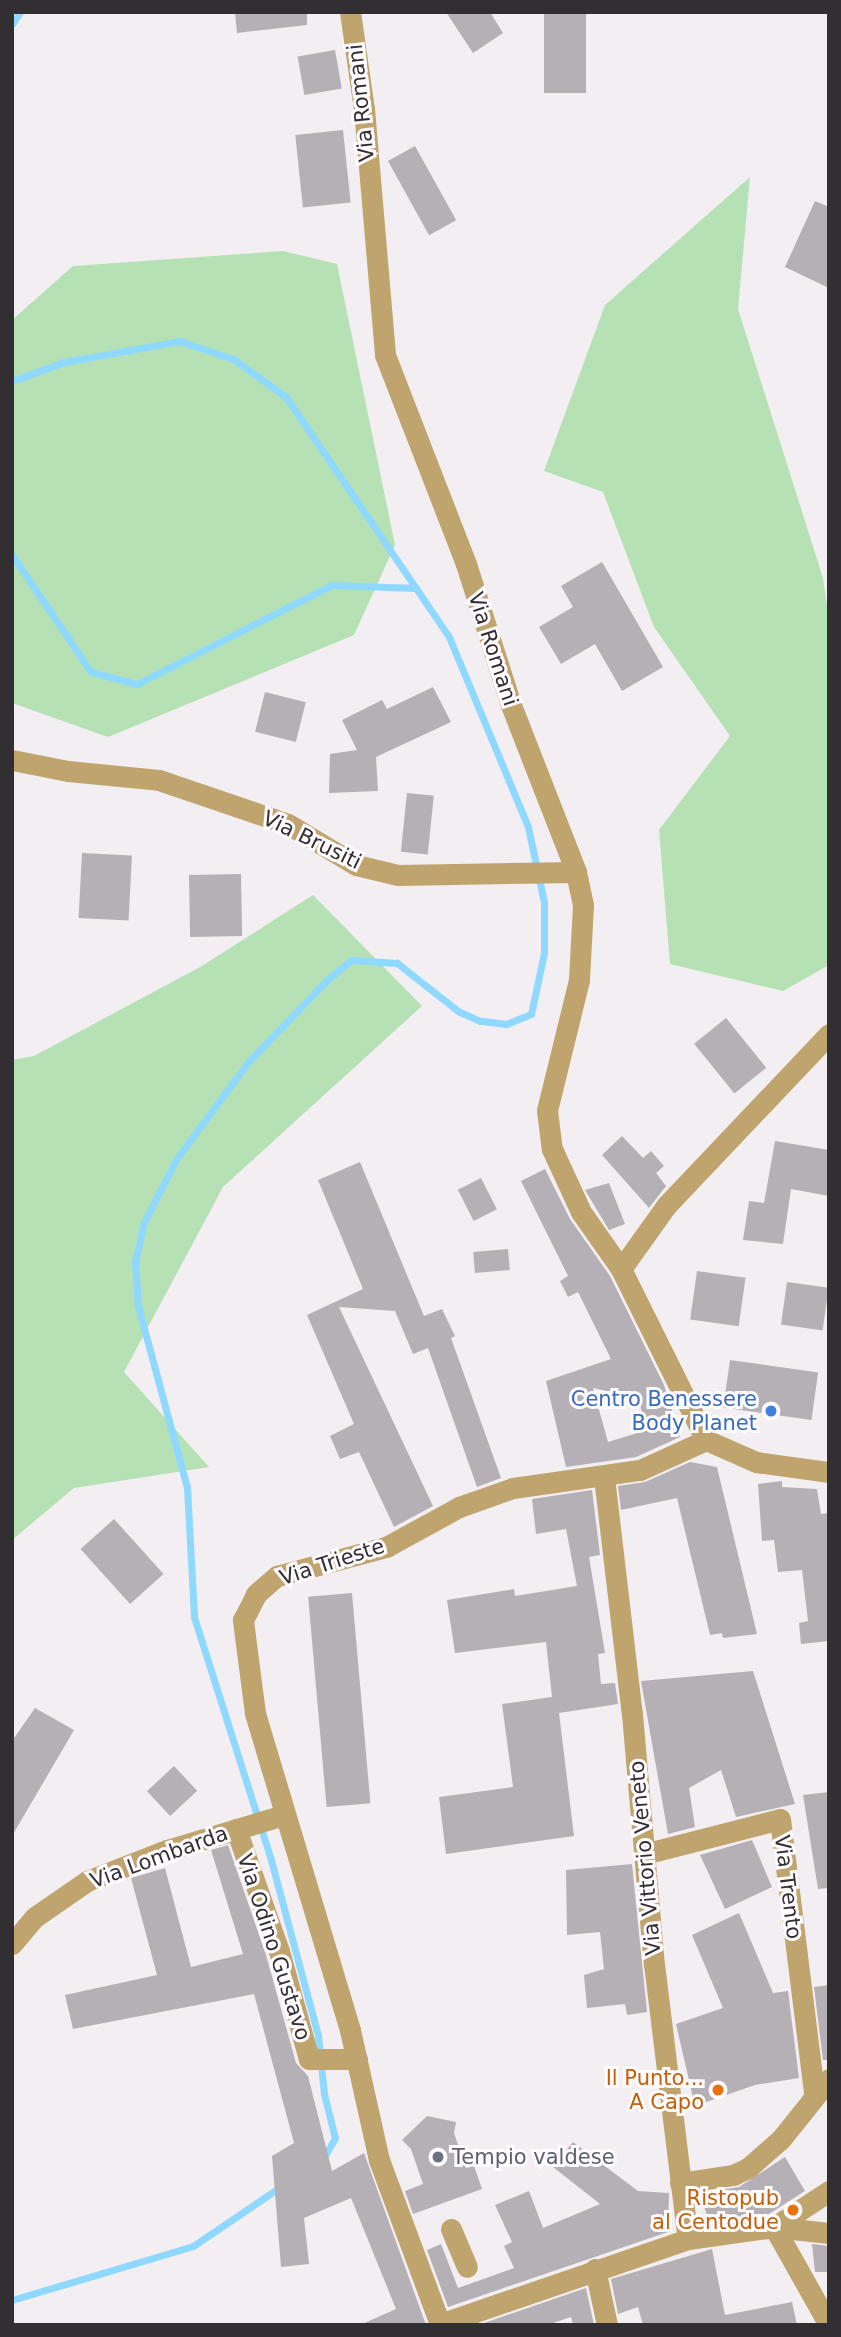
<!DOCTYPE html>
<style>
body{margin:0}
#map{position:relative;width:841px;height:2337px;overflow:hidden;background:#f2eef2;font-family:"DejaVu Sans",sans-serif}
div>[style]{position:absolute}
[style*='--x']{left:calc(var(--x)*1px);top:calc(var(--y)*1px);width:calc(var(--w)*1px);rotate:calc(var(--a)*1deg)}
.green>*{inset:0;background:#b6e1b5}
.stream>*{height:7px;margin:-3.5px;padding:0 3.5px;transform-origin:3.5px;border-radius:3.5px;background:#8fd8ff}
.building>*{inset:0;background:#b5b0b5;transform-origin:0 0}
.minor>*{height:21px;margin:-10.5px;padding:0 10.5px;transform-origin:10.5px;border-radius:10.5px;background:#c0a46e}
.dots>*{width:19px;height:19px;translate:-50% -50%;box-sizing:border-box;border:4px solid #fffbff;border-radius:50%}
span{translate:-50% -50%;white-space:nowrap;text-align:center;line-height:1.15;-webkit-text-stroke:6px #fffbff;paint-order:stroke}
.street-label{font-size:21px;color:#312f31}
.shop-label{font-size:21px;color:#366cbe}
.right{translate:-100% -50%;text-align:right}
.food-label{font-size:21px;color:#c56008}
.worship-label{font-size:21px;color:#5b616d}
.left{translate:0 -50%;text-align:left}
.frame{position:absolute;inset:0;border:14px solid #312f31;pointer-events:none}
</style>
<div id="map">
<div class="green">
<i style="clip-path:polygon(750px 177px,738px 309px,823px 578px,829px 618px,829px 965px,783px 991px,670px 964px,659px 830px,730px 736px,654px 627px,603px 492px,544px 471px,605px 305px)"></i>
<i style="clip-path:polygon(283px 251px,337px 264px,395px 545px,354px 635px,108px 737px,12px 703px,12px 320px,73px 266px)"></i>
<i style="clip-path:polygon(313px 895px,422px 1006px,223px 1187px,124px 1372px,209px 1467px,74px 1488px,12px 1540px,12px 1060px,34px 1056px,202px 966px)"></i>
</div>
<div class="stream">
<i style="--x:12;--y:24;--w:14;--a:-56"></i>
<i style="--x:12;--y:381;--w:55;--a:-20.1"></i>
<i style="--x:64;--y:362;--w:118;--a:-10.3"></i>
<i style="--x:180;--y:341;--w:56;--a:18.8"></i>
<i style="--x:233;--y:359;--w:65;--a:35.6"></i>
<i style="--x:286;--y:397;--w:290;--a:55.8"></i>
<i style="--x:449;--y:637;--w:206;--a:67.4"></i>
<i style="--x:528;--y:827;--w:77;--a:78"></i>
<i style="--x:544;--y:902;--w:51;--a:90"></i>
<i style="--x:544;--y:953;--w:62;--a:102"></i>
<i style="--x:531;--y:1014;--w:27;--a:158"></i>
<i style="--x:506;--y:1024;--w:26;--a:-173"></i>
<i style="--x:480;--y:1021;--w:24;--a:-156"></i>
<i style="--x:458;--y:1011;--w:78;--a:-141.8"></i>
<i style="--x:397;--y:963;--w:46;--a:-176.3"></i>
<i style="--x:351;--y:960;--w:33;--a:140"></i>
<i style="--x:326;--y:981;--w:111;--a:133.9"></i>
<i style="--x:249;--y:1061;--w:121;--a:126.6"></i>
<i style="--x:177;--y:1158;--w:72;--a:117.3"></i>
<i style="--x:144;--y:1222;--w:41;--a:102.7"></i>
<i style="--x:135;--y:1262;--w:44;--a:86.1"></i>
<i style="--x:138;--y:1306;--w:188;--a:74.9"></i>
<i style="--x:187;--y:1487;--w:130;--a:86.9"></i>
<i style="--x:194;--y:1617;--w:255;--a:72.4"></i>
<i style="--x:271;--y:1860;--w:182;--a:75"></i>
<i style="--x:318;--y:2036;--w:58;--a:84.1"></i>
<i style="--x:324;--y:2094;--w:45;--a:76"></i>
<i style="--x:335;--y:2138;--w:22;--a:120"></i>
<i style="--x:12;--y:555;--w:141;--a:56"></i>
<i style="--x:91;--y:672;--w:48;--a:14.6"></i>
<i style="--x:137;--y:684;--w:218;--a:-27"></i>
<i style="--x:331;--y:585;--w:85;--a:2"></i>
<i style="--x:12;--y:2300;--w:189;--a:-16.6"></i>
<i style="--x:193;--y:2246;--w:105;--a:-34.1"></i>
</div>
<div class="building">
<i style="clip-path:polygon(235px 12px,307px 12px,307px 25px,237px 33px)"></i>
<i style="clip-path:polygon(446px 12px,490px 12px,503px 33px,473px 53px)"></i>
<i style="left:544px;top:12px;width:42px;height:81px"></i>
<i style="left:335px;top:50px;width:39px;height:38px;rotate:80deg"></i>
<i style="left:343px;top:130px;width:73px;height:48px;rotate:84deg"></i>
<i style="left:415px;top:146px;width:85px;height:31px;rotate:61deg"></i>
<i style="clip-path:polygon(815px 201px,829px 207px,829px 288px,785px 267px)"></i>
<i style="clip-path:polygon(602px 562px,663px 667px,622px 691px,595px 644px,561px 664px,539px 627px,573px 607px,561px 586px)"></i>
<i style="clip-path:polygon(433px 687px,451px 722px,376px 757px,378px 791px,329px 793px,330px 754px,357px 750px,342px 720px,382px 700px,387px 709px)"></i>
<i style="left:265px;top:692px;width:42px;height:41px;rotate:14deg"></i>
<i style="left:407px;top:793px;width:27px;height:59px;rotate:6deg"></i>
<i style="left:82px;top:853px;width:50px;height:65px;rotate:3deg"></i>
<i style="left:241px;top:874px;width:62px;height:52px;rotate:89deg"></i>
<i style="left:726px;top:1018px;width:64px;height:41px;rotate:51deg"></i>
<i style="clip-path:polygon(622px 1136px,643px 1158px,651px 1151px,664px 1166px,656px 1173px,666px 1186px,649px 1208px,602px 1155px)"></i>
<i style="clip-path:polygon(775px 1141px,829px 1150px,829px 1196px,791px 1189px,783px 1244px,743px 1240px,749px 1201px,764px 1203px)"></i>
<i style="clip-path:polygon(360px 1162px,424px 1316px,442px 1309px,455px 1336px,451px 1338px,501px 1478px,477px 1487px,428px 1348px,413px 1354px,395px 1311px,339px 1307px,433px 1506px,394px 1527px,359px 1452px,340px 1459px,330px 1436px,354px 1424px,307px 1315px,363px 1289px,318px 1180px)"></i>
<i style="clip-path:polygon(evenodd,545px 1169px,570px 1219px,610px 1276px,664px 1385px,680px 1437px,636px 1457px,566px 1467px,546px 1381px,611px 1359px,578px 1292px,568px 1297px,560px 1281px,568px 1276px,521px 1181px,545px 1169px,593px 1388px,638px 1398px,647px 1430px,608px 1442px,593px 1388px)"></i>
<i style="left:481px;top:1178px;width:35px;height:26px;rotate:63deg"></i>
<i style="clip-path:polygon(609px 1183px,625px 1224px,609px 1230px,585px 1190px)"></i>
<i style="left:508px;top:1249px;width:21px;height:35px;rotate:85deg"></i>
<i style="left:697px;top:1271px;width:49px;height:49px;rotate:8deg"></i>
<i style="left:787px;top:1282px;width:42px;height:43px;rotate:8deg"></i>
<i style="left:730px;top:1360px;width:89px;height:48px;rotate:8deg"></i>
<i style="clip-path:polygon(690px 1462px,717px 1467px,757px 1634px,723px 1638px,722px 1633px,710px 1635px,677px 1498px,621px 1510px,618px 1486px,645px 1482px)"></i>
<i style="clip-path:polygon(782px 1481px,782px 1487px,817px 1489px,821px 1514px,829px 1513px,829px 1641px,801px 1644px,799px 1623px,808px 1621px,802px 1570px,778px 1572px,774px 1540px,762px 1541px,758px 1484px)"></i>
<i style="clip-path:polygon(592px 1490px,600px 1555px,589px 1557px,605px 1653px,598px 1654px,601px 1684px,615px 1683px,618px 1704px,559px 1713px,574px 1836px,446px 1854px,439px 1797px,513px 1787px,502px 1704px,552px 1697px,546px 1642px,455px 1653px,447px 1600px,514px 1589px,515px 1596px,577px 1586px,566px 1529px,536px 1534px,532px 1499px)"></i>
<i style="left:114px;top:1519px;width:74px;height:45px;rotate:48deg"></i>
<i style="left:352px;top:1593px;width:211px;height:44px;rotate:85deg"></i>
<i style="clip-path:polygon(753px 1671px,795px 1804px,736px 1817px,721px 1770px,689px 1788px,695px 1827px,668px 1834px,641px 1681px)"></i>
<i style="clip-path:polygon(35px 1708px,74px 1730px,12px 1836px,12px 1741px)"></i>
<i style="left:174px;top:1766px;width:34px;height:37px;rotate:47deg"></i>
<i style="clip-path:polygon(829px 1792px,829px 1888px,818px 1889px,803px 1795px)"></i>
<i style="clip-path:polygon(752px 1840px,772px 1887px,725px 1909px,700px 1855px)"></i>
<i style="clip-path:polygon(228px 1845px,266px 1955px,296px 2063px,308px 2076px,332px 2171px,364px 2153px,426px 2325px,360px 2325px,396px 2309px,351px 2198px,304px 2218px,309px 2264px,281px 2267px,272px 2156px,294px 2143px,254px 1994px,73px 2029px,65px 1995px,157px 1975px,131px 1878px,165px 1868px,191px 1967px,243px 1954px,211px 1850px)"></i>
<i style="clip-path:polygon(632px 1864px,647px 2012px,627px 2015px,625px 2004px,587px 2008px,584px 1975px,604px 1969px,600px 1932px,567px 1935px,566px 1870px)"></i>
<i style="clip-path:polygon(739px 1913px,773px 1993px,788px 1991px,799px 2078px,755px 2085px,695px 2106px,676px 2024px,723px 2008px,692px 1935px)"></i>
<i style="clip-path:polygon(829px 1985px,829px 2060px,823px 2060px,814px 1987px)"></i>
<i style="clip-path:polygon(427px 2116px,456px 2122px,454px 2133px,466px 2168px,474px 2166px,482px 2189px,413px 2214px,405px 2191px,423px 2184px,411px 2149px,402px 2140px)"></i>
<i style="clip-path:polygon(573px 2142px,638px 2191px,669px 2193px,668px 2232px,448px 2307px,427px 2250px,441px 2244px,458px 2288px,514px 2268px,504px 2246px,512px 2242px,495px 2205px,529px 2191px,543px 2228px,600px 2204px,553px 2167px)"></i>
<i style="clip-path:polygon(785px 2157px,805px 2191px,769px 2214px,710px 2223px,699px 2193px,739px 2187px)"></i>
<i style="clip-path:polygon(812px 2244px,829px 2246px,829px 2272px,815px 2272px)"></i>
<i style="clip-path:polygon(712px 2249px,725px 2315px,792px 2302px,797px 2325px,643px 2325px,638px 2307px,618px 2314px,611px 2279px)"></i>
<i style="clip-path:polygon(586px 2288px,594px 2325px,573px 2325px,571px 2317px,547px 2325px,478px 2325px)"></i>
</div>
<div class="minor">
<i style="--x:350;--y:12;--w:98;--a:81.8"></i>
<i style="--x:364;--y:109;--w:247;--a:85.1"></i>
<i style="--x:385;--y:355;--w:224;--a:68.8"></i>
<i style="--x:466;--y:564;--w:148;--a:72.3"></i>
<i style="--x:511;--y:705;--w:179;--a:68.7"></i>
<i style="--x:576;--y:872;--w:34;--a:78"></i>
<i style="--x:583;--y:905;--w:75;--a:93.1"></i>
<i style="--x:579;--y:980;--w:134;--a:103.8"></i>
<i style="--x:547;--y:1110;--w:39;--a:83"></i>
<i style="--x:552;--y:1149;--w:69;--a:65.3"></i>
<i style="--x:581;--y:1212;--w:70;--a:54.9"></i>
<i style="--x:12;--y:760;--w:57;--a:11.1"></i>
<i style="--x:68;--y:771;--w:91;--a:5.6"></i>
<i style="--x:159;--y:780;--w:136;--a:18.8"></i>
<i style="--x:288;--y:824;--w:79;--a:31.1"></i>
<i style="--x:356;--y:865;--w:43;--a:13.4"></i>
<i style="--x:398;--y:875;--w:178;--a:-1"></i>
<i style="--x:829;--y:1034;--w:237;--a:133.5"></i>
<i style="--x:666;--y:1206;--w:77;--a:125.5"></i>
<i style="--x:621;--y:1269;--w:191;--a:63.6"></i>
<i style="--x:706;--y:1440;--w:55;--a:23.7"></i>
<i style="--x:756;--y:1462;--w:74;--a:7.8"></i>
<i style="--x:604;--y:1477;--w:239;--a:83.3"></i>
<i style="--x:632;--y:1714;--w:251;--a:85"></i>
<i style="--x:654;--y:1964;--w:277;--a:83"></i>
<i style="--x:236;--y:1829;--w:129;--a:70.6"></i>
<i style="--x:279;--y:1951;--w:112;--a:74.5"></i>
<i style="--x:309;--y:2059;--w:48;--a:0"></i>
<i style="--x:644;--y:1854;--w:140;--a:-14.4"></i>
<i style="--x:780;--y:1819;--w:276;--a:82.9"></i>
<i style="--x:12;--y:1944;--w:35;--a:-50"></i>
<i style="--x:35;--y:1917;--w:63;--a:-34.7"></i>
<i style="--x:87;--y:1881;--w:86;--a:-21.2"></i>
<i style="--x:167;--y:1850;--w:122;--a:-16.7"></i>
<i style="--x:680;--y:2183;--w:54;--a:-8.6"></i>
<i style="--x:733;--y:2175;--w:17;--a:-25"></i>
<i style="--x:748;--y:2168;--w:44;--a:-41.3"></i>
<i style="--x:781;--y:2139;--w:77;--a:-51.3"></i>
<i style="--x:774;--y:2227;--w:112;--a:60.7"></i>
<i style="--x:774;--y:2227;--w:66;--a:-33.2"></i>
<i style="--x:451;--y:2229;--w:41;--a:67.2"></i>
<i style="--x:595;--y:2269;--w:57;--a:77.9"></i>
<i style="--x:440;--y:2324;--w:175;--a:-110.4"></i>
<i style="--x:379;--y:2160;--w:133;--a:-102.6"></i>
<i style="--x:350;--y:2030;--w:331;--a:-106.7"></i>
<i style="--x:255;--y:1713;--w:94;--a:-97.4"></i>
<i style="--x:243;--y:1620;--w:29;--a:-63"></i>
<i style="--x:256;--y:1594;--w:28;--a:-41"></i>
<i style="--x:277;--y:1576;--w:113;--a:-14.9"></i>
<i style="--x:386;--y:1547;--w:83;--a:-28.7"></i>
<i style="--x:459;--y:1507;--w:57;--a:-19.4"></i>
<i style="--x:513;--y:1488;--w:128;--a:-8.1"></i>
<i style="--x:640;--y:1470;--w:72;--a:-24.4"></i>
<i style="--x:440;--y:2324;--w:262;--a:-18.9"></i>
<i style="--x:688;--y:2239;--w:87;--a:-7.9"></i>
<i style="--x:774;--y:2227;--w:55;--a:6.2"></i>
</div>
<div class="dots">
<i style="left:771px;top:1411px;background:#3f7fe0"></i>
<i style="left:718px;top:2090px;background:#e8710a"></i>
<i style="left:438px;top:2157px;background:#6b7280"></i>
<i style="left:793px;top:2210px;background:#e8710a"></i>
</div>
<div class="street-label">
<span style="left:361px;top:103px;rotate:-96deg">Via Romani</span>
<span style="left:493px;top:649px;rotate:72deg">Via Romani</span>
<span style="left:312px;top:840px;rotate:26deg">Via Brusiti</span>
<span style="left:332px;top:1562px;rotate:-18deg">Via Trieste</span>
<span style="left:159px;top:1857px;rotate:-20deg">Via Lombarda</span>
<span style="left:645px;top:1858px;rotate:-95deg">Via Vittorio Veneto</span>
<span style="left:788px;top:1887px;rotate:83deg">Via Trento</span>
<span style="left:274px;top:1947px;rotate:72deg">Via Odino Gustavo</span>
</div>
<div class="shop-label">
<span class="right" style="left:757px;top:1411px">Centro Benessere<br>Body Planet</span>
</div>
<div class="food-label">
<span class="right" style="left:704px;top:2090px">Il Punto...<br>A Capo</span>
<span class="right" style="left:779px;top:2210px">Ristopub<br>al Centodue</span>
</div>
<div class="worship-label">
<span class="left" style="left:452px;top:2157px">Tempio valdese</span>
</div>
<div class="frame"></div>
</div>
